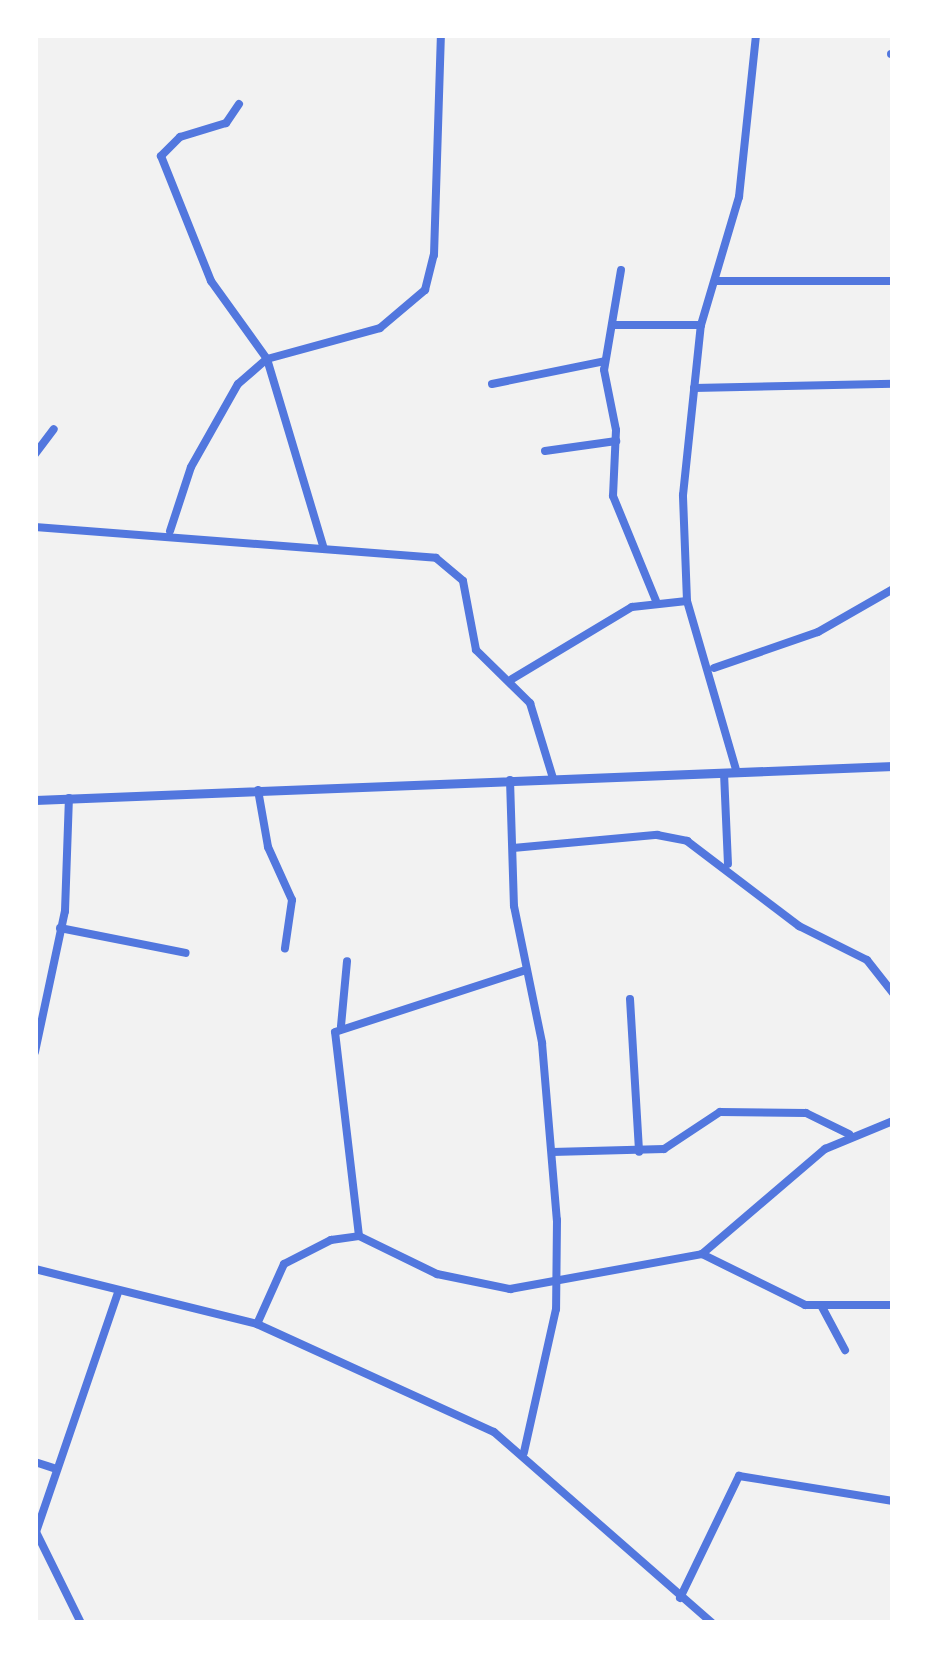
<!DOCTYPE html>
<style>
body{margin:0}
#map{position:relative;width:928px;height:1658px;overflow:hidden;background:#f2f2f2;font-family:Roboto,sans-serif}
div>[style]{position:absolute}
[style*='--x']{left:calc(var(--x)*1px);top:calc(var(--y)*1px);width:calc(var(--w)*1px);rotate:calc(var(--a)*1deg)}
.minor>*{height:8px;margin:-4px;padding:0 4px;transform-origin:4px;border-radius:4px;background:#5277de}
.tertiary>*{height:9px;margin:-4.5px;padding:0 4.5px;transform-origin:4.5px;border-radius:4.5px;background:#5277de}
span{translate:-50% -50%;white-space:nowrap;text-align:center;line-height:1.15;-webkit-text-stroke:8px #fff;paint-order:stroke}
.frame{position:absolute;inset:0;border:38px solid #fff;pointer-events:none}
</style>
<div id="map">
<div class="minor">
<i style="--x:891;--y:54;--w:2;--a:0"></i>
<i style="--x:239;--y:104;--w:23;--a:124"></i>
<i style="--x:226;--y:123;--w:48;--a:163.1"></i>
<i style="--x:180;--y:137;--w:27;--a:135"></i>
<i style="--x:161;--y:156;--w:135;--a:68.2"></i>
<i style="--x:211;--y:281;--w:96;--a:54.3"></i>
<i style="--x:267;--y:359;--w:195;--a:73.3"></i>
<i style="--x:621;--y:270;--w:101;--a:99.6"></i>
<i style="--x:604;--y:370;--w:61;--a:78.7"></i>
<i style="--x:616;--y:430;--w:66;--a:92.6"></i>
<i style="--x:613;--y:496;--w:113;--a:67.7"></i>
<i style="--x:715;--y:281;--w:178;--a:0"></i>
<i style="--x:615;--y:325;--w:86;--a:0"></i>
<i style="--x:492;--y:384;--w:115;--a:-11.5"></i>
<i style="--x:694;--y:388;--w:199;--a:-1.2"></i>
<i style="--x:545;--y:451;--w:72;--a:-8"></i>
<i style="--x:35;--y:454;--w:31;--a:-53"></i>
<i style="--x:35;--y:527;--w:402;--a:4.4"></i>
<i style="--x:436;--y:558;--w:35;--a:40"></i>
<i style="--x:463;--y:581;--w:70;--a:79.3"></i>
<i style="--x:476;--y:650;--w:76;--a:44.5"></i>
<i style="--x:530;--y:703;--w:78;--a:73"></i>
<i style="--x:170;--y:531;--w:67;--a:-71.8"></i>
<i style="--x:191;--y:467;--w:95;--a:-60.5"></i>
<i style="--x:238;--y:384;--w:38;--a:-41"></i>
<i style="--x:267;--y:359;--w:117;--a:-15.3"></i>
<i style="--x:380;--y:328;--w:59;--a:-40.2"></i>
<i style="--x:425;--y:290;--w:36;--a:-76"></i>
<i style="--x:434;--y:255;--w:220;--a:-88.2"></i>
<i style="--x:714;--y:668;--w:110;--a:-19.1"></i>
<i style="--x:818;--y:632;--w:86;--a:-29.8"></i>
<i style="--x:512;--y:679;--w:140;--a:-31"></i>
<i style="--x:632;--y:607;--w:55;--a:-6.2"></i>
<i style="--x:724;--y:773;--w:91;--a:87.5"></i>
<i style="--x:737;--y:773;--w:179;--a:-106.2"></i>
<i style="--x:687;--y:601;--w:106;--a:-92.2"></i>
<i style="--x:683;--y:495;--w:171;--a:-84"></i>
<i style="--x:701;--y:325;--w:134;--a:-73.5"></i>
<i style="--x:739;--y:197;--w:163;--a:-84"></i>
<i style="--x:510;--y:780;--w:126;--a:88.2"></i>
<i style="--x:514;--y:906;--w:140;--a:78.4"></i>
<i style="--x:542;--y:1043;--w:178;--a:85.2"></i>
<i style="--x:557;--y:1220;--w:89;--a:90.6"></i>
<i style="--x:556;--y:1309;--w:147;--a:102.6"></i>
<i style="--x:258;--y:790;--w:58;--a:80"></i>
<i style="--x:268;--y:847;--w:58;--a:65.6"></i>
<i style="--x:292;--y:900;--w:49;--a:98.3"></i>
<i style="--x:513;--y:848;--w:145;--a:-5.2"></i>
<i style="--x:657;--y:835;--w:31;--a:11"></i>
<i style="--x:687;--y:841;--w:141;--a:37.2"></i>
<i style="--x:799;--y:926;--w:76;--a:26.6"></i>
<i style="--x:867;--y:960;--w:42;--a:51.8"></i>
<i style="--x:60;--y:928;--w:128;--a:11.2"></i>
<i style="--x:630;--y:999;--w:153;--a:86.6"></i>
<i style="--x:341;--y:1026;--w:65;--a:-84.7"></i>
<i style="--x:35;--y:1052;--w:144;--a:-78"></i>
<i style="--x:65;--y:911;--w:113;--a:-88"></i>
<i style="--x:552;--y:1152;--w:112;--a:-1.5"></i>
<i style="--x:664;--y:1149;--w:67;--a:-33.5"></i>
<i style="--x:720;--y:1112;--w:86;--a:0.7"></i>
<i style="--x:806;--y:1113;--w:48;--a:26"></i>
<i style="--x:359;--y:1236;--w:205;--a:-96.7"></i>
<i style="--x:335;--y:1032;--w:201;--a:-18"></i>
<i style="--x:702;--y:1254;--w:115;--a:26.3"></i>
<i style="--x:805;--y:1305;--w:88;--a:0"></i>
<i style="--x:35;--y:1269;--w:229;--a:13.9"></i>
<i style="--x:257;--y:1324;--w:260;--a:24.5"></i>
<i style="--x:494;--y:1432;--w:290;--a:41.2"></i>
<i style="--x:822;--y:1307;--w:49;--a:61.9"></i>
<i style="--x:257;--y:1324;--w:66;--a:-65.8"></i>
<i style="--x:284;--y:1264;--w:53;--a:-27.1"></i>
<i style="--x:331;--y:1240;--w:28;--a:-8"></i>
<i style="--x:359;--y:1236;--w:87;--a:26"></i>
<i style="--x:437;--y:1274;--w:75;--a:11.6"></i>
<i style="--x:510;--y:1289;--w:195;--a:-10.3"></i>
<i style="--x:702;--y:1254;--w:162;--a:-40.5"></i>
<i style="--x:825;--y:1149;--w:74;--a:-22.4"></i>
<i style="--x:35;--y:1462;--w:19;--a:18"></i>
<i style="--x:680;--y:1598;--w:136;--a:-64.2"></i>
<i style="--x:739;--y:1476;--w:156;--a:9.2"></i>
<i style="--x:81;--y:1623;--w:102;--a:-116.3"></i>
<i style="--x:36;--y:1532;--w:254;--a:-71.1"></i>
</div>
<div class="tertiary">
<i style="--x:35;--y:800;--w:859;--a:-2.27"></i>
</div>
<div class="frame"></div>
</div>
